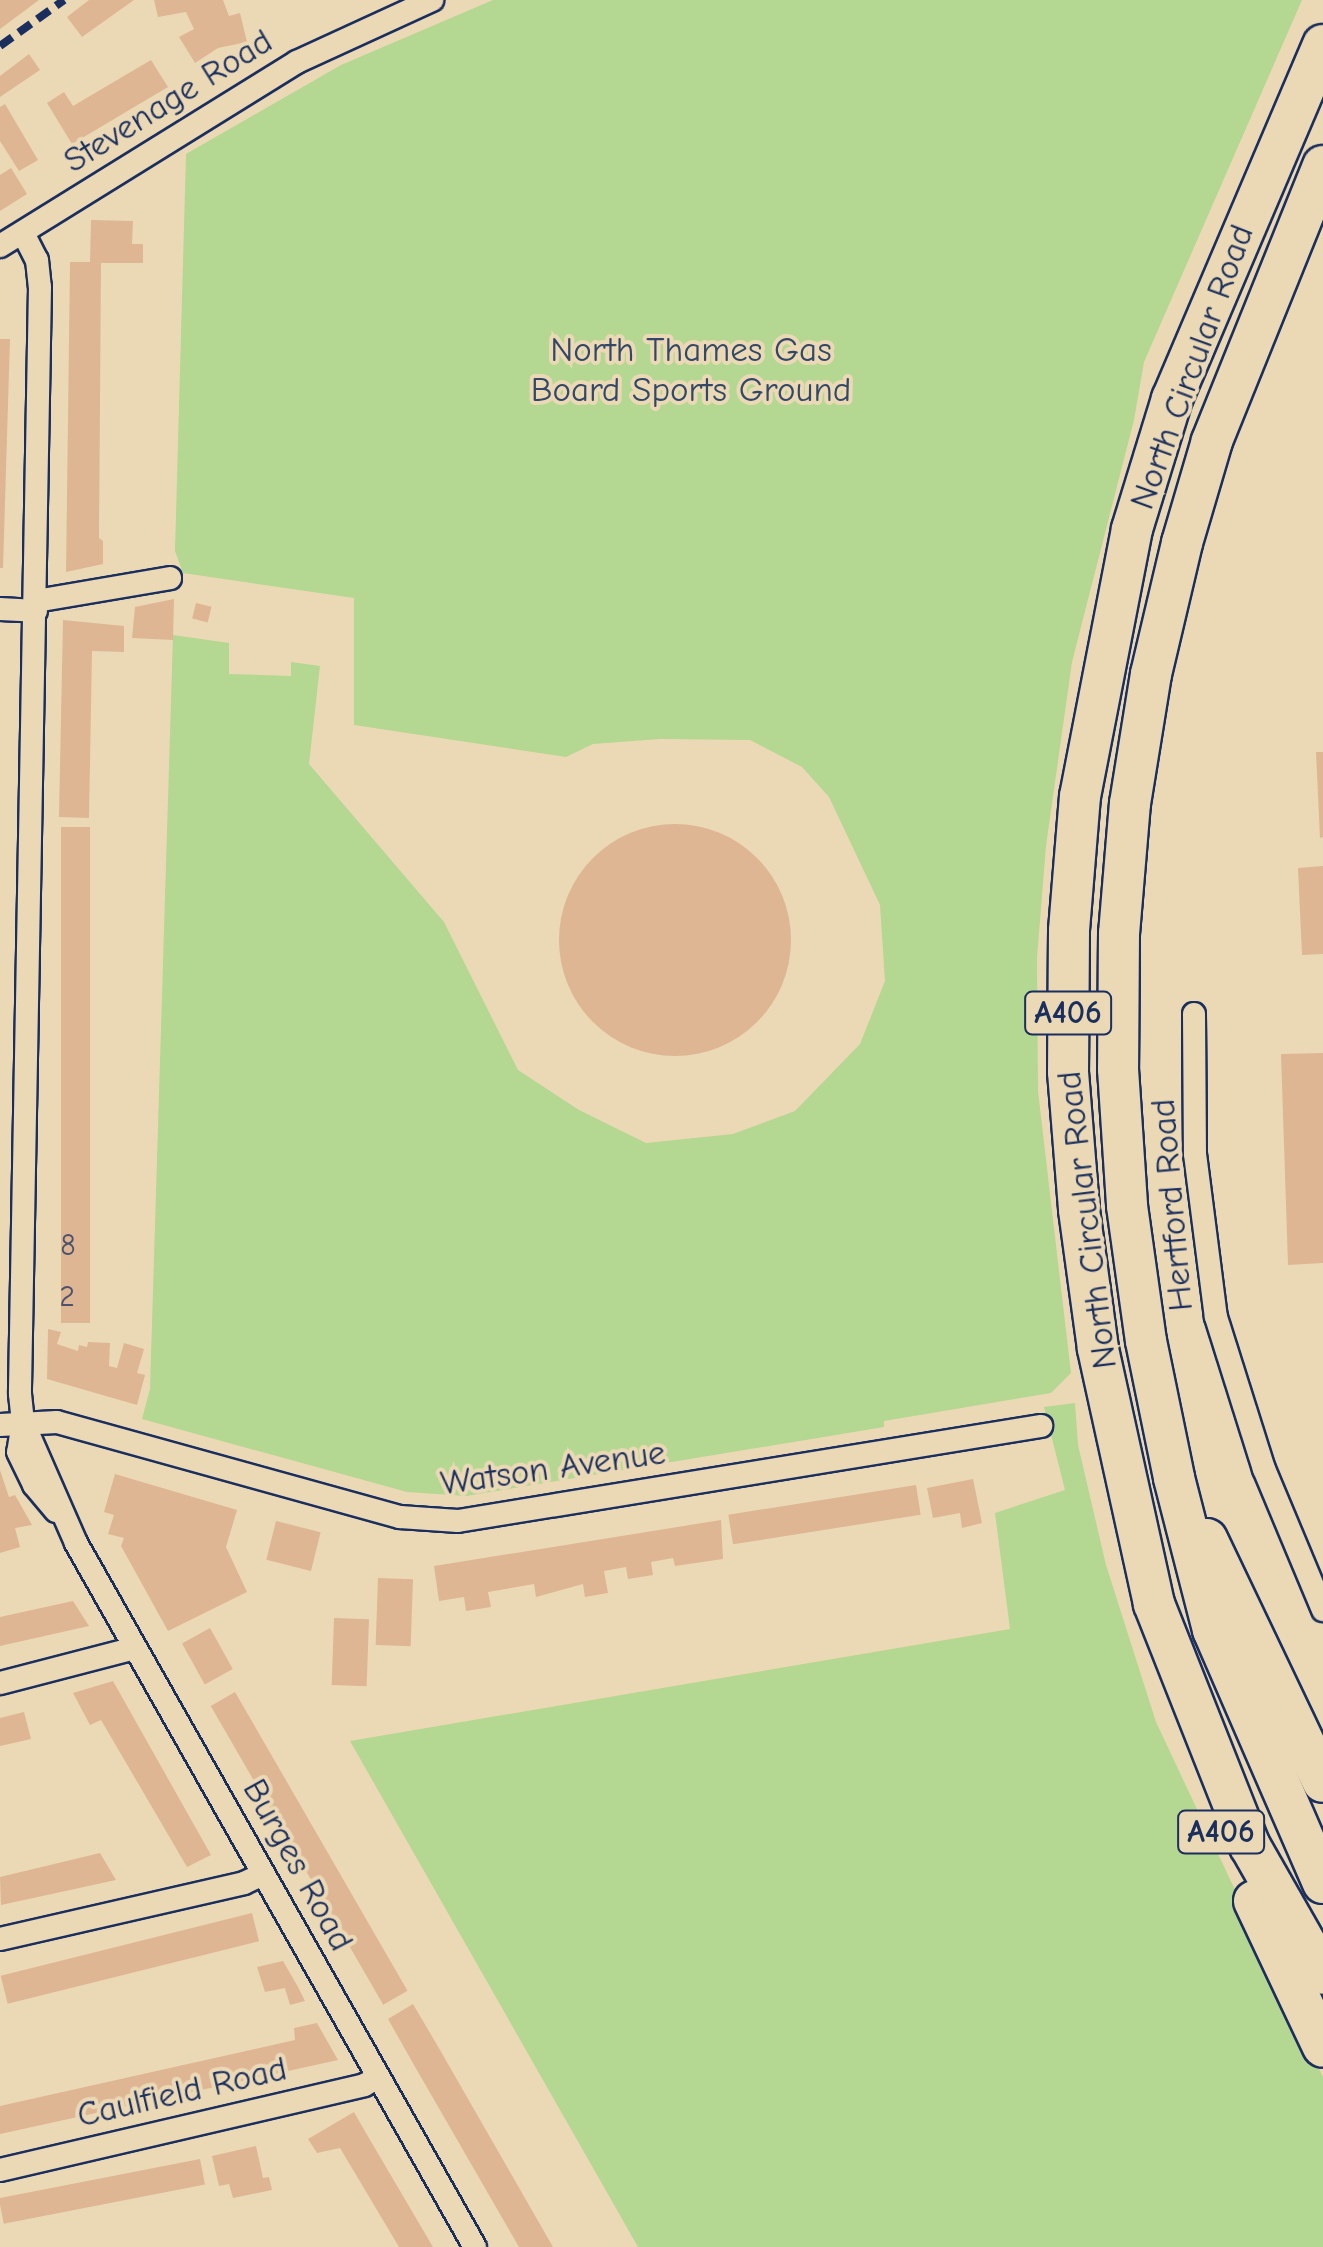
<!DOCTYPE html>
<style>
body{margin:0}
#map{position:relative;width:1323px;height:2247px;overflow:hidden;background:#ebd9b6;font-family:"Comic Neue",sans-serif}
div>[style]{position:absolute}
[style*='--x']{left:calc(var(--x)*1px);top:calc(var(--y)*1px);width:calc(var(--w)*1px);rotate:calc(var(--a)*1deg)}
.green>*{inset:0;background:#b4d791}
.building>*{inset:0;background:#deb694;transform-origin:0 0}
.round{border-radius:50%}
.roads{filter:drop-shadow(2px 0 #1b2f5e) drop-shadow(-2px 0 #1b2f5e) drop-shadow(0 2px #1b2f5e) drop-shadow(0 -2px #1b2f5e)}
.minor>*{height:22px;margin:-11px;padding:0 11px;transform-origin:11px;border-radius:11px;background:#ebd9b6}
.trunk>*{height:40px;margin:-20px;padding:0 20px;transform-origin:20px;border-radius:20px;background:#ebd9b6}
.rail>*{height:8px;margin-top:-4px;transform-origin:0;background:repeating-linear-gradient(90deg,#1b2f5e 0 15px,transparent 0 23px)}
span{translate:-50% -50%;white-space:nowrap;text-align:center;line-height:1.15;-webkit-text-stroke:8px #ebd9b6;paint-order:stroke}
.number-label{font-size:30px;color:#4c516c}
.number-label span{-webkit-text-stroke-width:0}
.shield-label span{padding:2px 8px;background:#ebd9b6;border:2px solid;border-radius:8px;-webkit-text-stroke-width:0}
.shield-label{font-size:32px;color:#1b2f5e;font-weight:700}
.street-label{font-size:35px;color:#1b2f5e}
.park-label{font-size:35px;color:#324866}
</style>
<div id="map">
<div class="green">
<i style="clip-path:polygon(493px 0,1302px 0,1144px 362px,1134px 420px,1072px 662px,1046px 846px,1037px 958px,1038px 1091px,1071px 1373px,1051px 1393px,884px 1421px,884px 1427px,466px 1496px,407px 1492px,142px 1419px,150px 1389px,173px 635px,229px 643px,229px 674px,291px 676px,291px 662px,320px 666px,309px 764px,444px 922px,518px 1070px,579px 1110px,646px 1143px,733px 1134px,795px 1111px,860px 1044px,885px 981px,880px 905px,829px 797px,802px 767px,750px 740px,660px 739px,593px 744px,566px 757px,354px 725px,354px 598px,183px 573px,175px 551px,186px 154px,341px 65px)"></i>
<i style="clip-path:polygon(1075px 1403px,1078px 1445px,1106px 1565px,1156px 1722px,1323px 2077px,1323px 2247px,638px 2247px,350px 1741px,1010px 1629px,995px 1513px,1065px 1490px,1044px 1407px)"></i>
</div>
<div class="building">
<i style="clip-path:polygon(0 0,39px 0,0 29px)"></i>
<i style="clip-path:polygon(89px 0,134px 0,82px 37px,67px 17px)"></i>
<i style="clip-path:polygon(154px 0,223px 0,229px 16px,240px 13px,247px 42px,218px 48px,195px 63px,179px 37px,194px 29px,186px 12px,158px 17px)"></i>
<i style="clip-path:polygon(29px 54px,40px 70px,0 97px,0 76px)"></i>
<i style="clip-path:polygon(151px 60px,168px 87px,72px 144px,47px 103px,64px 92px,73px 106px)"></i>
<i style="clip-path:polygon(5px 104px,38px 160px,19px 171px,0 141px,0 107px)"></i>
<i style="clip-path:polygon(11px 168px,27px 194px,0 211px,0 175px)"></i>
<i style="clip-path:polygon(91px 220px,133px 221px,132px 244px,143px 244px,143px 263px,101px 263px,99px 538px,103px 541px,103px 564px,66px 572px,70px 262px,90px 262px)"></i>
<i style="clip-path:polygon(0 339px,10px 339px,3px 568px,0 568px)"></i>
<i style="clip-path:polygon(174px 599px,173px 640px,132px 638px,135px 607px)"></i>
<i style="left:196px;top:603px;width:16px;height:16px;rotate:14deg"></i>
<i style="clip-path:polygon(63px 620px,124px 626px,124px 652px,92px 651px,89px 818px,59px 817px)"></i>
<i style="clip-path:polygon(1316px 752px,1323px 752px,1323px 837px,1320px 838px)"></i>
<i class="round" style="left:559px;top:824px;width:232px;height:232px"></i>
<i style="left:61px;top:827px;width:29px;height:496px"></i>
<i style="clip-path:polygon(1323px 866px,1323px 954px,1302px 955px,1298px 868px)"></i>
<i style="clip-path:polygon(1323px 1053px,1323px 1263px,1288px 1265px,1281px 1054px)"></i>
<i style="clip-path:polygon(48px 1329px,61px 1332px,57px 1344px,78px 1351px,79px 1345px,87px 1347px,88px 1342px,110px 1343px,109px 1366px,117px 1368px,124px 1343px,144px 1349px,137px 1373px,145px 1375px,137px 1405px,47px 1379px)"></i>
<i style="clip-path:polygon(0 1470px,9px 1497px,15px 1495px,32px 1525px,15px 1528px,20px 1547px,0 1553px)"></i>
<i style="clip-path:polygon(115px 1474px,237px 1510px,226px 1547px,247px 1592px,168px 1631px,121px 1546px,124px 1538px,108px 1534px,114px 1515px,104px 1512px)"></i>
<i style="clip-path:polygon(973px 1479px,982px 1523px,962px 1528px,960px 1513px,933px 1518px,927px 1488px)"></i>
<i style="left:916px;top:1485px;width:30px;height:190px;rotate:81deg"></i>
<i style="clip-path:polygon(721px 1520px,723px 1559px,675px 1566px,673px 1558px,651px 1562px,653px 1575px,628px 1579px,626px 1567px,604px 1571px,608px 1593px,585px 1597px,583px 1584px,536px 1597px,534px 1584px,488px 1592px,491px 1607px,466px 1611px,464px 1597px,439px 1601px,434px 1566px)"></i>
<i style="left:276px;top:1521px;width:46px;height:40px;rotate:14deg"></i>
<i style="left:378px;top:1578px;width:35px;height:67px;rotate:2deg"></i>
<i style="clip-path:polygon(73px 1601px,89px 1626px,0 1646px,0 1617px)"></i>
<i style="left:334px;top:1618px;width:35px;height:67px;rotate:2deg"></i>
<i style="left:210px;top:1628px;width:47px;height:32px;rotate:61deg"></i>
<i style="clip-path:polygon(113px 1681px,211px 1855px,187px 1867px,101px 1720px,90px 1725px,73px 1693px)"></i>
<i style="left:235px;top:1692px;width:345px;height:28px;rotate:60deg"></i>
<i style="clip-path:polygon(24px 1712px,31px 1739px,0 1746px,0 1718px)"></i>
<i style="clip-path:polygon(100px 1853px,116px 1880px,1px 1905px,0 1877px)"></i>
<i style="left:252px;top:1913px;width:29px;height:259px;rotate:76deg"></i>
<i style="clip-path:polygon(283px 1961px,298px 1987px,305px 2001px,290px 2005px,285px 1988px,265px 1992px,257px 1967px)"></i>
<i style="clip-path:polygon(413px 2004px,440px 2050px,553px 2247px,519px 2247px,414px 2065px,388px 2019px)"></i>
<i style="clip-path:polygon(317px 2023px,338px 2060px,0 2134px,0 2106px,295px 2040px,294px 2028px)"></i>
<i style="clip-path:polygon(354px 2112px,366px 2133px,433px 2247px,399px 2247px,340px 2148px,317px 2153px,308px 2139px)"></i>
<i style="clip-path:polygon(256px 2146px,263px 2178px,269px 2177px,272px 2190px,233px 2198px,229px 2184px,219px 2186px,212px 2156px)"></i>
<i style="left:200px;top:2159px;width:26px;height:205px;rotate:79deg"></i>
</div>
<div class="roads">
<div class="minor">
<i style="--x:23;--y:233;--w:30;--a:63"></i>
<i style="--x:37;--y:260;--w:27;--a:84"></i>
<i style="--x:40;--y:287;--w:1107;--a:91.04"></i>
<i style="--x:20;--y:1394;--w:28;--a:84"></i>
<i style="--x:23;--y:1422;--w:132;--a:66.3"></i>
<i style="--x:76;--y:1543;--w:809;--a:60.46"></i>
<i style="--x:0;--y:246;--w:349;--a:-31.8"></i>
<i style="--x:297;--y:62;--w:149;--a:-24.7"></i>
<i style="--x:36;--y:601;--w:136;--a:-9.7"></i>
<i style="--x:0;--y:609;--w:36;--a:3"></i>
<i style="--x:1194;--y:1014;--w:140;--a:89.6"></i>
<i style="--x:1195;--y:1154;--w:164;--a:82.7"></i>
<i style="--x:1216;--y:1317;--w:159;--a:72.5"></i>
<i style="--x:1264;--y:1469;--w:153;--a:67.3"></i>
<i style="--x:23;--y:1422;--w:30;--a:99"></i>
<i style="--x:18;--y:1452;--w:37;--a:64"></i>
<i style="--x:34;--y:1485;--w:34;--a:50"></i>
<i style="--x:0;--y:1425;--w:57;--a:-3"></i>
<i style="--x:57;--y:1422;--w:356;--a:15.5"></i>
<i style="--x:400;--y:1517;--w:58;--a:3.9"></i>
<i style="--x:458;--y:1521;--w:591;--a:-9.26"></i>
<i style="--x:0;--y:1683;--w:139;--a:-14.5"></i>
<i style="--x:0;--y:1939;--w:250;--a:-12.9"></i>
<i style="--x:244;--y:1883;--w:21;--a:-25"></i>
<i style="--x:0;--y:2170;--w:374;--a:-13.1"></i>
<i style="--x:364;--y:2085;--w:16;--a:-27"></i>
</div>
<div class="trunk">
<i style="--x:1323;--y:45;--w:385;--a:113.1"></i>
<i style="--x:1172;--y:399;--w:136;--a:107.1"></i>
<i style="--x:1132;--y:529;--w:272;--a:101"></i>
<i style="--x:1080;--y:796;--w:135;--a:94.7"></i>
<i style="--x:1069;--y:931;--w:141;--a:90.4"></i>
<i style="--x:1068;--y:1072;--w:138;--a:85.4"></i>
<i style="--x:1079;--y:1210;--w:140;--a:82.2"></i>
<i style="--x:1098;--y:1349;--w:261;--a:77.6"></i>
<i style="--x:1154;--y:1604;--w:260;--a:68.4"></i>
<i style="--x:1250;--y:1846;--w:147;--a:60.3"></i>
<i style="--x:1323;--y:166;--w:297;--a:112"></i>
<i style="--x:1212;--y:441;--w:106;--a:106.4"></i>
<i style="--x:1182;--y:543;--w:135;--a:103.3"></i>
<i style="--x:1151;--y:674;--w:131;--a:99.2"></i>
<i style="--x:1130;--y:803;--w:130;--a:94.8"></i>
<i style="--x:1119;--y:933;--w:136;--a:90.4"></i>
<i style="--x:1118;--y:1069;--w:137;--a:86.2"></i>
<i style="--x:1127;--y:1206;--w:136;--a:82"></i>
<i style="--x:1146;--y:1341;--w:140;--a:78.4"></i>
<i style="--x:1174;--y:1478;--w:157;--a:75.6"></i>
<i style="--x:1213;--y:1630;--w:276;--a:66.5"></i>
<i style="--x:1207;--y:1539;--w:269;--a:64.5"></i>
<i style="--x:1254;--y:1901;--w:161;--a:64.7"></i>
</div>
</div>
<div class="rail">
<i style="--x:0;--y:46;--w:79;--a:-35.7"></i>
</div>
<div class="number-label">
<span style="left:68px;top:1246px">8</span>
<span style="left:67px;top:1297px">2</span>
</div>
<div class="shield-label">
<span style="left:1068px;top:1013px">A406</span>
<span style="left:1221px;top:1832px">A406</span>
</div>
<div class="street-label">
<span style="left:168px;top:101px;rotate:-32deg">Stevenage Road</span>
<span style="left:1192px;top:367px;rotate:-70deg">North Circular Road</span>
<span style="left:1172px;top:1205px;rotate:-95deg">Hertford Road</span>
<span style="left:1087px;top:1220px;rotate:-97deg">North Circular Road</span>
<span style="left:553px;top:1468px;rotate:-8deg">Watson Avenue</span>
<span style="left:298px;top:1865px;rotate:61deg">Burges Road</span>
<span style="left:182px;top:2092px;rotate:-13deg">Caulfield Road</span>
</div>
<div class="park-label">
<span style="left:691px;top:370px">North Thames Gas<br>Board Sports Ground</span>
</div>
</div>
